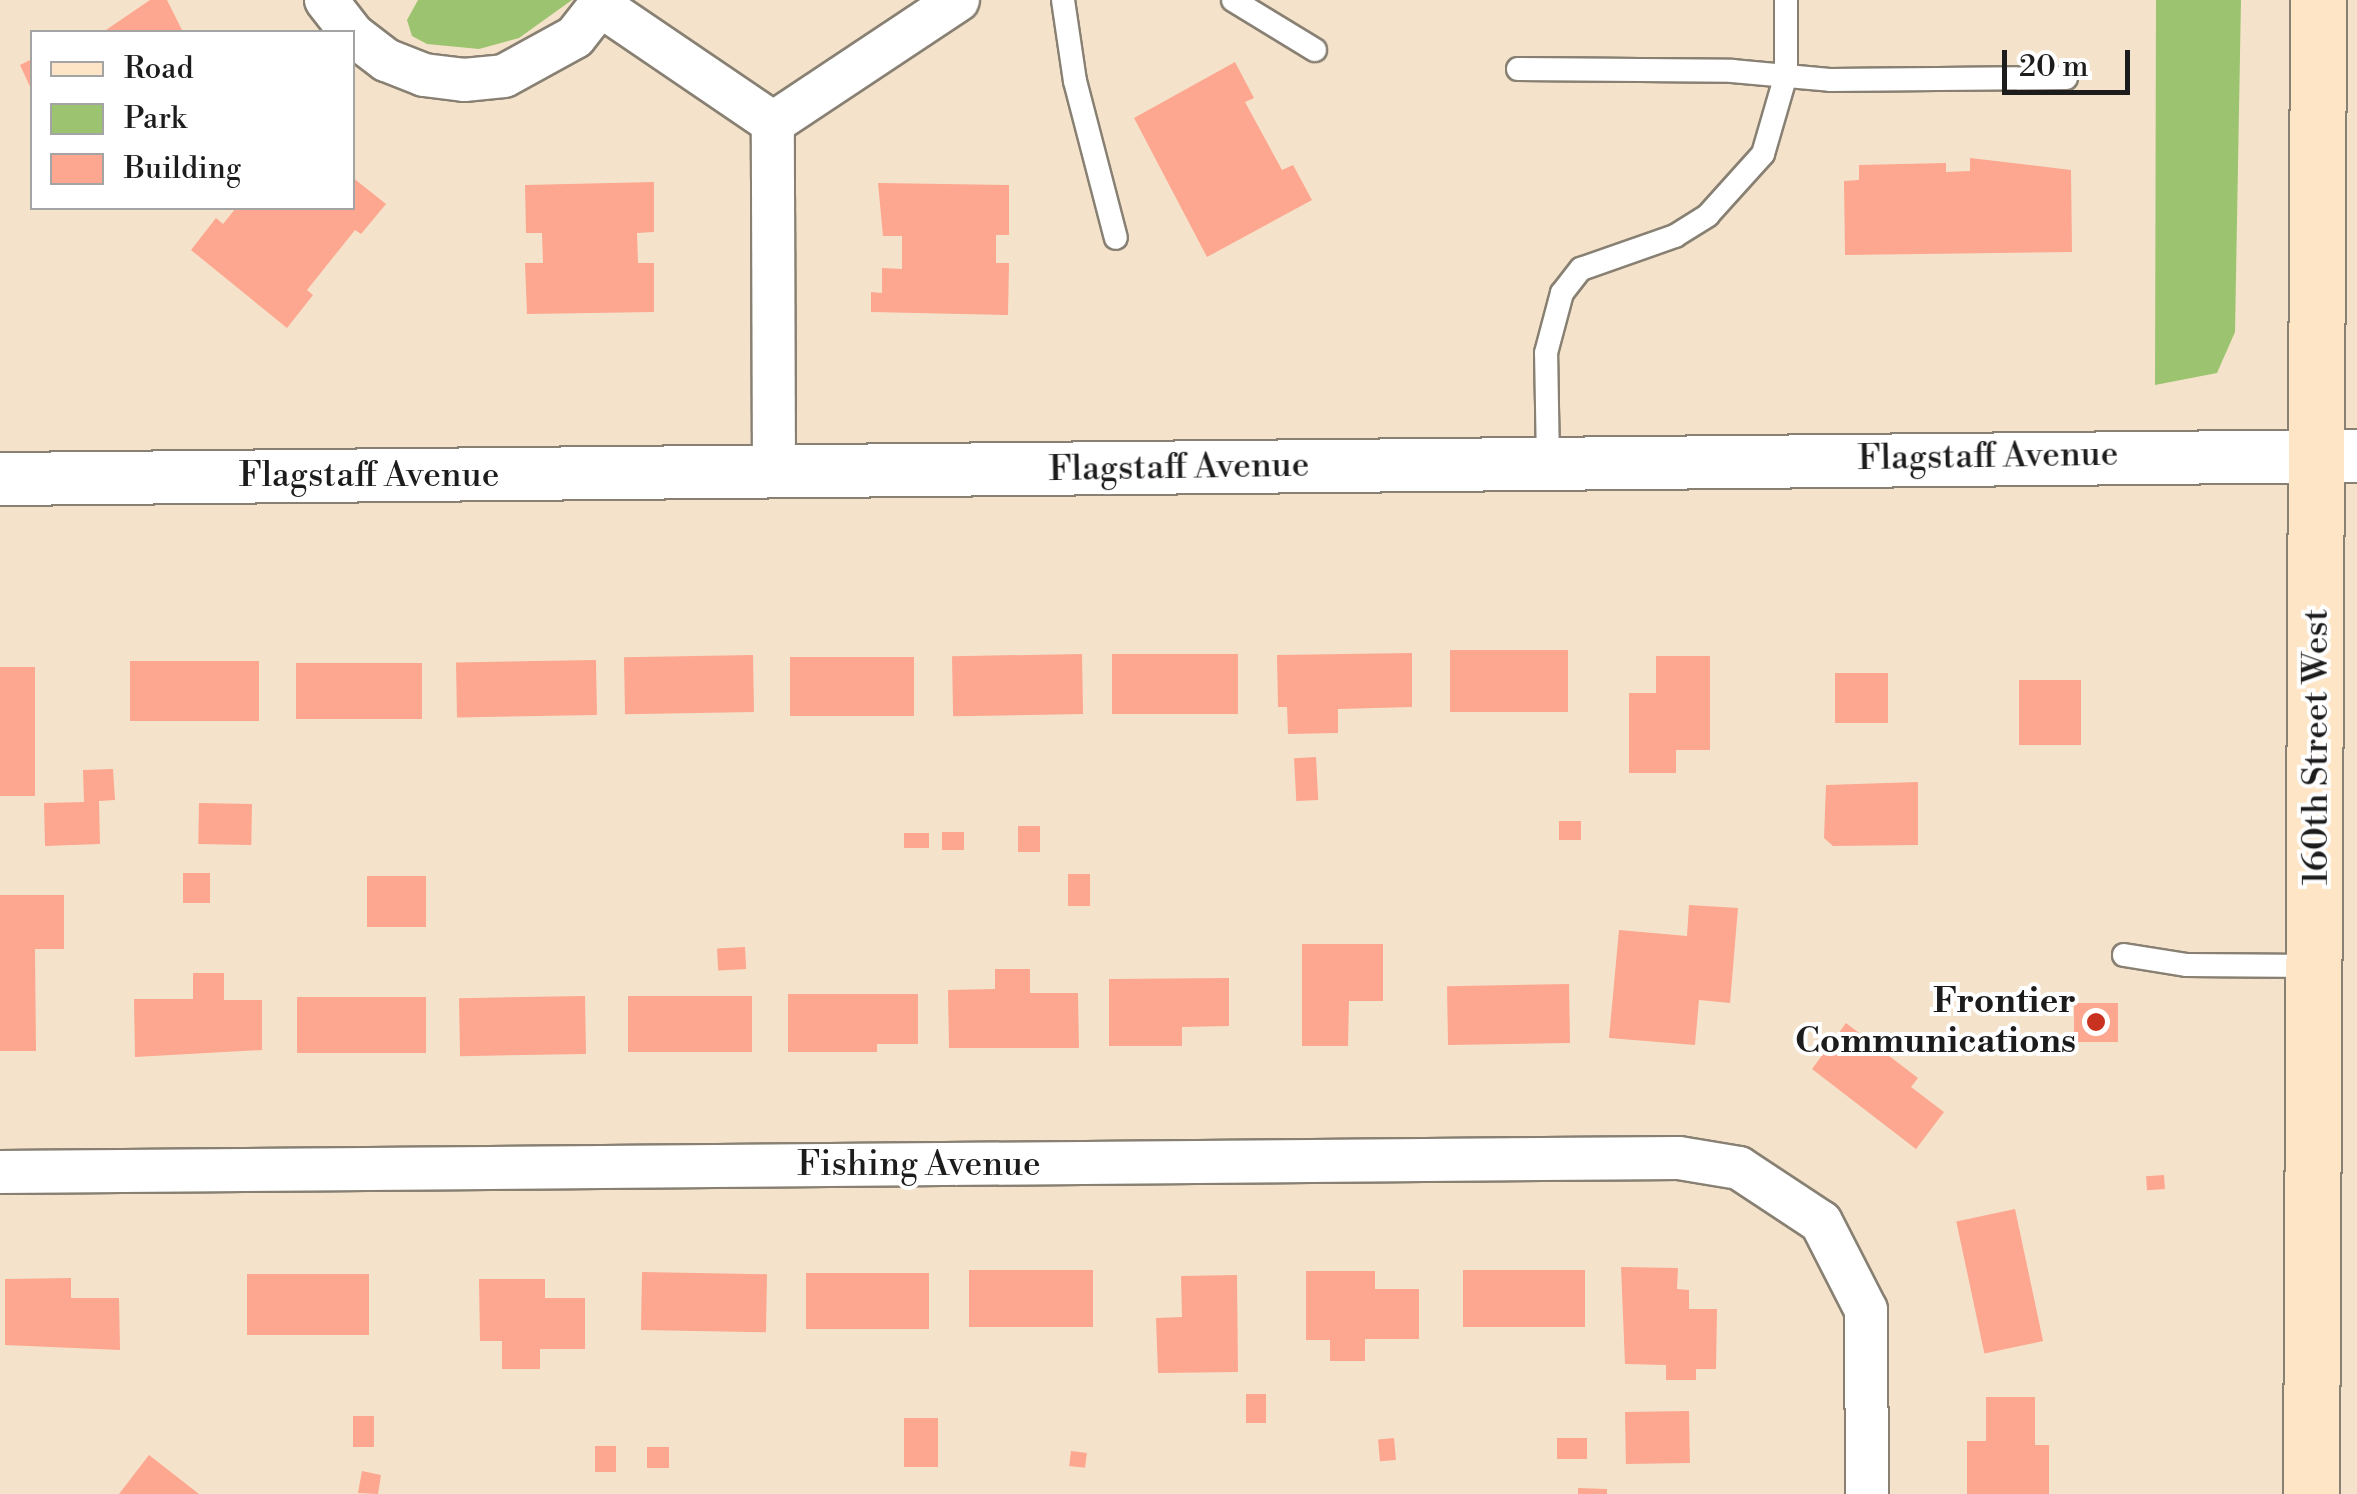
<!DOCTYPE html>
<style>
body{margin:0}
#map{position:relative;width:2357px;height:1494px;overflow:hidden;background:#f4e3ca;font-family:"Libre Bodoni",serif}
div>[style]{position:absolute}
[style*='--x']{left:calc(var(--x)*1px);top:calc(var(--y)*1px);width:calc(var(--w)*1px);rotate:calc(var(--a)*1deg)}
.green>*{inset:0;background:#9cc470}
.building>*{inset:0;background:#fda690;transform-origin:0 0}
.roads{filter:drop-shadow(2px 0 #888073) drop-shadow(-2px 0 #888073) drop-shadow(0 2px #888073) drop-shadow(0 -2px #888073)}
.service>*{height:22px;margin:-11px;padding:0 11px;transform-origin:11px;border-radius:11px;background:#fff}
.minor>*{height:42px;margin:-21px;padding:0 21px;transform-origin:21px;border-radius:21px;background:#fff}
.tertiary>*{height:52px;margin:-26px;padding:0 26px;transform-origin:26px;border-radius:26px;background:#fff}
.secondary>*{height:55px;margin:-27.5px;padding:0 27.5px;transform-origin:27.5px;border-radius:27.5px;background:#fde5c5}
.dots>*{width:28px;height:28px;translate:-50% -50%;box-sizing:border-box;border:5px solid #fff;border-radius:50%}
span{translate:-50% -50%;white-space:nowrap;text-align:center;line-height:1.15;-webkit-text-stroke:8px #fff;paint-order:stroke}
.street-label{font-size:35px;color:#1c1c1c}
.poi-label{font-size:35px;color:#1c1c1c;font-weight:700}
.right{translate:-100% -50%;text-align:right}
.legend{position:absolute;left:30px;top:30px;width:325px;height:180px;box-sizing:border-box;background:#fff;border:2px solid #a4a4a4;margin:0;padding:12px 18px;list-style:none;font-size:30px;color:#1c1c1c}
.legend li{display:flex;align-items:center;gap:20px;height:50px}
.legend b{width:50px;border:2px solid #a4a4a4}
.scale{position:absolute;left:2002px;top:50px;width:128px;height:45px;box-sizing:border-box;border:5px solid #1c1c1c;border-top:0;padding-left:12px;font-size:30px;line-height:35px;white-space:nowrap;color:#1c1c1c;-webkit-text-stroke:8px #fff;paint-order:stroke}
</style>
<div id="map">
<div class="green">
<i style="clip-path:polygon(418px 0,572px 0,519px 38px,479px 49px,427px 44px,412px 36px,407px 20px)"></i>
<i style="clip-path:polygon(2156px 0,2241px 0,2235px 332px,2217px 373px,2155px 385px)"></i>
</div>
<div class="building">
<i style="clip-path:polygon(150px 0,167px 0,183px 32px,103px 32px)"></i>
<i style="clip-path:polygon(32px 59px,32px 91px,20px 65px)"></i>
<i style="clip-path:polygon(1235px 62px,1254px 98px,1245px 102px,1282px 170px,1293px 165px,1312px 200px,1207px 257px,1134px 118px)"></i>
<i style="clip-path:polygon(1970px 158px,2071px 170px,2072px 252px,1845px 255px,1844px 181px,1859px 180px,1859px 165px,1946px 163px,1946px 172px,1970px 171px)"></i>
<i style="clip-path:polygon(352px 177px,386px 204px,361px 234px,355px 230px,307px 290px,313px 295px,287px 328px,191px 250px,216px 218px,223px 224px,236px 208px,352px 208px)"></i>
<i style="clip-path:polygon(654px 182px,654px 232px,637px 233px,638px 263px,654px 263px,654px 312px,527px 314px,525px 263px,543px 263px,542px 233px,526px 233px,525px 185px)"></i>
<i style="clip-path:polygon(878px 183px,1009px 185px,1009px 235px,996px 235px,996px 263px,1009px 263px,1008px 315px,871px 312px,871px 292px,882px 293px,882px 268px,902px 269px,902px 236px,883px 236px)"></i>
<i style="left:1450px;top:650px;width:118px;height:62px"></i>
<i style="clip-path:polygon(1412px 653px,1412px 707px,1338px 709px,1338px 733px,1288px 734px,1287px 707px,1278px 707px,1277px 655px)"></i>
<i style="left:1082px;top:654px;width:60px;height:130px;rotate:89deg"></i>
<i style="left:1238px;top:654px;width:60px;height:126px;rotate:90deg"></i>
<i style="left:753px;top:655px;width:57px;height:129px;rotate:89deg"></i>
<i style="clip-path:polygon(1656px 656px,1710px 656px,1710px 750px,1676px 750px,1676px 773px,1629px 773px,1629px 693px,1656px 693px)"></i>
<i style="left:790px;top:657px;width:124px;height:59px"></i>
<i style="left:596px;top:660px;width:55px;height:140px;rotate:89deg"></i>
<i style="left:130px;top:661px;width:129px;height:60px"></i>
<i style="left:296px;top:663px;width:126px;height:56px"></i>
<i style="left:0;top:667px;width:35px;height:129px"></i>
<i style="left:1835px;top:673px;width:53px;height:50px"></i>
<i style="left:2019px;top:680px;width:62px;height:65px"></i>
<i style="left:1316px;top:757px;width:43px;height:22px;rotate:87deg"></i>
<i style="clip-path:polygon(113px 769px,115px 800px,99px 801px,100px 844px,45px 846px,44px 803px,84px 802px,83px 770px)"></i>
<i style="clip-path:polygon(1918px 782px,1918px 845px,1833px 846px,1824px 838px,1826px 785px)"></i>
<i style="left:199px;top:803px;width:53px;height:41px;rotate:1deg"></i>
<i style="left:1559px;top:821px;width:22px;height:19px"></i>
<i style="left:1018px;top:826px;width:22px;height:26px"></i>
<i style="left:942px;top:832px;width:22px;height:18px"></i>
<i style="left:904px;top:833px;width:25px;height:15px"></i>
<i style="left:183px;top:873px;width:27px;height:30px"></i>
<i style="left:1090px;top:874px;width:32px;height:22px;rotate:90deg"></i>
<i style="left:367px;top:876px;width:59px;height:51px"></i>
<i style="clip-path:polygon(0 895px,64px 895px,64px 949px,35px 949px,36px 1051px,0 1051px)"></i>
<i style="clip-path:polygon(1689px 905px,1738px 908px,1730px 1003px,1699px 1000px,1695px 1045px,1609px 1038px,1619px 930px,1687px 936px)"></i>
<i style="clip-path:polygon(1302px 944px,1383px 944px,1383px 1001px,1349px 1001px,1348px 1046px,1302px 1046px)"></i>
<i style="left:745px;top:947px;width:22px;height:28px;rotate:87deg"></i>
<i style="clip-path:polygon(995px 969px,1030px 969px,1030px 993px,1078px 993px,1079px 1048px,949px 1048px,948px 990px,995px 989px)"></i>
<i style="clip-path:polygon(193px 973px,224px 973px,224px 1000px,262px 1000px,262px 1050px,135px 1057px,134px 999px,193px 999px)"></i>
<i style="clip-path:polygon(1229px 978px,1229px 1026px,1182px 1027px,1182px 1046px,1109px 1046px,1109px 979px)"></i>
<i style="left:1569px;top:984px;width:59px;height:122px;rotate:89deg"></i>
<i style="clip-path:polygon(788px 994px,918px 994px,918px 1044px,877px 1044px,877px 1052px,788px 1052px)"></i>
<i style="left:585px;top:996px;width:58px;height:126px;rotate:89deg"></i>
<i style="left:628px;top:996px;width:124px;height:56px"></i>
<i style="left:426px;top:997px;width:56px;height:129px;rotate:90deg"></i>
<i style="left:2074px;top:1003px;width:44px;height:39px"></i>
<i style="clip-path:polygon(1846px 1023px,1918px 1078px,1911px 1087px,1944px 1112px,1916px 1149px,1812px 1069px)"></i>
<i style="left:2164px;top:1175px;width:14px;height:18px;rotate:86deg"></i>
<i style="left:2015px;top:1209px;width:135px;height:60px;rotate:78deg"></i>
<i style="clip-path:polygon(1621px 1267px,1678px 1268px,1677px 1289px,1689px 1290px,1689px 1309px,1717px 1309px,1716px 1369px,1696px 1369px,1696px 1380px,1666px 1380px,1666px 1365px,1625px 1364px)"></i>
<i style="left:969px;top:1270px;width:124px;height:57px"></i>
<i style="left:1463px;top:1270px;width:122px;height:57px"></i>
<i style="clip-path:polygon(1306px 1271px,1375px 1271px,1375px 1289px,1419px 1289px,1419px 1339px,1365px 1339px,1365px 1361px,1330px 1361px,1330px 1340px,1306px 1340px)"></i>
<i style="left:642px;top:1272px;width:125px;height:58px;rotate:1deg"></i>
<i style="left:806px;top:1273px;width:123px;height:56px"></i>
<i style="left:369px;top:1274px;width:61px;height:122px;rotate:90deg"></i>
<i style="clip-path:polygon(1237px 1275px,1238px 1372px,1158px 1373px,1156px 1318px,1182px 1317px,1181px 1276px)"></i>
<i style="clip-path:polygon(71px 1278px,71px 1298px,119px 1298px,120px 1350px,5px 1345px,5px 1279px)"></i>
<i style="clip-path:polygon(479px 1279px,545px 1279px,545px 1298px,585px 1298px,585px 1349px,540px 1349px,540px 1369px,502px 1369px,502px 1341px,480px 1341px)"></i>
<i style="left:1246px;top:1394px;width:20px;height:29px"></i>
<i style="clip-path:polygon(1986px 1397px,2035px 1397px,2035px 1445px,2049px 1445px,2049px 1494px,1967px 1494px,1967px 1441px,1986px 1441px)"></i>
<i style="left:1689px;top:1411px;width:52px;height:64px;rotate:89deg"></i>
<i style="left:353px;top:1416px;width:21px;height:31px"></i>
<i style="left:904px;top:1418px;width:34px;height:49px"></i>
<i style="left:1394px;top:1438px;width:22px;height:16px;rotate:85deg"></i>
<i style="left:1557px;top:1438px;width:30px;height:21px"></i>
<i style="left:595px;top:1446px;width:21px;height:26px"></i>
<i style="left:647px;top:1447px;width:22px;height:21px"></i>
<i style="left:1071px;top:1451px;width:16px;height:15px;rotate:7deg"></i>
<i style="clip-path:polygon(149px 1455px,199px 1494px,119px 1494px)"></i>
<i style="clip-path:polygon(362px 1471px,381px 1475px,378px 1494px,358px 1493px)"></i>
<i style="clip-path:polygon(1578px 1488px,1607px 1489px,1607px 1494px,1578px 1494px)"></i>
</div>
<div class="roads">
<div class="service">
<i style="--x:1063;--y:0;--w:82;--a:81.6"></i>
<i style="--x:1075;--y:81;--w:162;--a:75.4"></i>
<i style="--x:1233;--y:0;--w:96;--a:31.4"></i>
<i style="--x:1518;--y:69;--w:214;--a:0.5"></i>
<i style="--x:1732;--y:71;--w:98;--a:5.2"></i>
<i style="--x:1830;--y:80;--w:236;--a:-0.5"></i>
<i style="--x:1548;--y:463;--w:110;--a:-91"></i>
<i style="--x:1546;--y:353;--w:62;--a:-75.1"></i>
<i style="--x:1562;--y:293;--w:31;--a:-52"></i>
<i style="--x:1581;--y:269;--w:100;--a:-19.3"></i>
<i style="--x:1675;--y:236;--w:39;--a:-32"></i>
<i style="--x:1708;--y:215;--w:82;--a:-48"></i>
<i style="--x:1763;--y:154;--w:82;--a:-73.8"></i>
<i style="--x:1786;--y:75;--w:75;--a:-90"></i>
<i style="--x:2124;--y:955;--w:64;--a:9"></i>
<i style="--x:2187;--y:965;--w:127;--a:0.5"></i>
</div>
<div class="minor">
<i style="--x:326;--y:0;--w:41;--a:52"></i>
<i style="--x:601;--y:6;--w:208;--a:34.2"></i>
<i style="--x:352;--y:34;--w:43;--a:37.4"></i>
<i style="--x:386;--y:60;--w:41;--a:21.5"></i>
<i style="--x:424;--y:75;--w:40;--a:7.1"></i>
<i style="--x:464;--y:80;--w:40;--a:-5.7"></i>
<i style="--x:504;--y:76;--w:81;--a:-28.8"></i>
<i style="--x:575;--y:37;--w:47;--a:-51.9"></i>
<i style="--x:774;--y:473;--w:350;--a:-90.2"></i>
<i style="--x:773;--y:123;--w:222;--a:-33.6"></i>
<i style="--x:0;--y:1172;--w:1679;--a:-0.48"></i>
<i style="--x:1679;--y:1158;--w:61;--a:9.5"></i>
<i style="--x:1739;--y:1168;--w:98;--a:33.4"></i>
<i style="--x:1821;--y:1222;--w:99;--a:62.9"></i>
<i style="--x:1866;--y:1310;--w:184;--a:89.7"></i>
</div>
<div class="tertiary">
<i style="--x:0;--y:479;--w:2357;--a:-0.56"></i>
</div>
<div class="secondary">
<i style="--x:2311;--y:1494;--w:1494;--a:-89.73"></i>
</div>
</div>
<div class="dots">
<i style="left:2096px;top:1022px;background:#c8321e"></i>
</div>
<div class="street-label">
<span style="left:1988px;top:457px;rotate:-1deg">Flagstaff Avenue</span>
<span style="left:1179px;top:468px;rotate:-1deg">Flagstaff Avenue</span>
<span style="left:369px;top:476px">Flagstaff Avenue</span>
<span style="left:2317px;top:747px;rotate:-90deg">160th Street West</span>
<span style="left:919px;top:1165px">Fishing Avenue</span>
</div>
<div class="poi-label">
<span class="right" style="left:2076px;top:1022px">Frontier<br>Communications</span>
</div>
<ul class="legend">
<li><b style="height:12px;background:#fde5c5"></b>Road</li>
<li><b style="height:28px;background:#9cc470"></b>Park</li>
<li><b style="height:28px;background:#fda690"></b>Building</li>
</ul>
<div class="scale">20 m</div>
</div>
